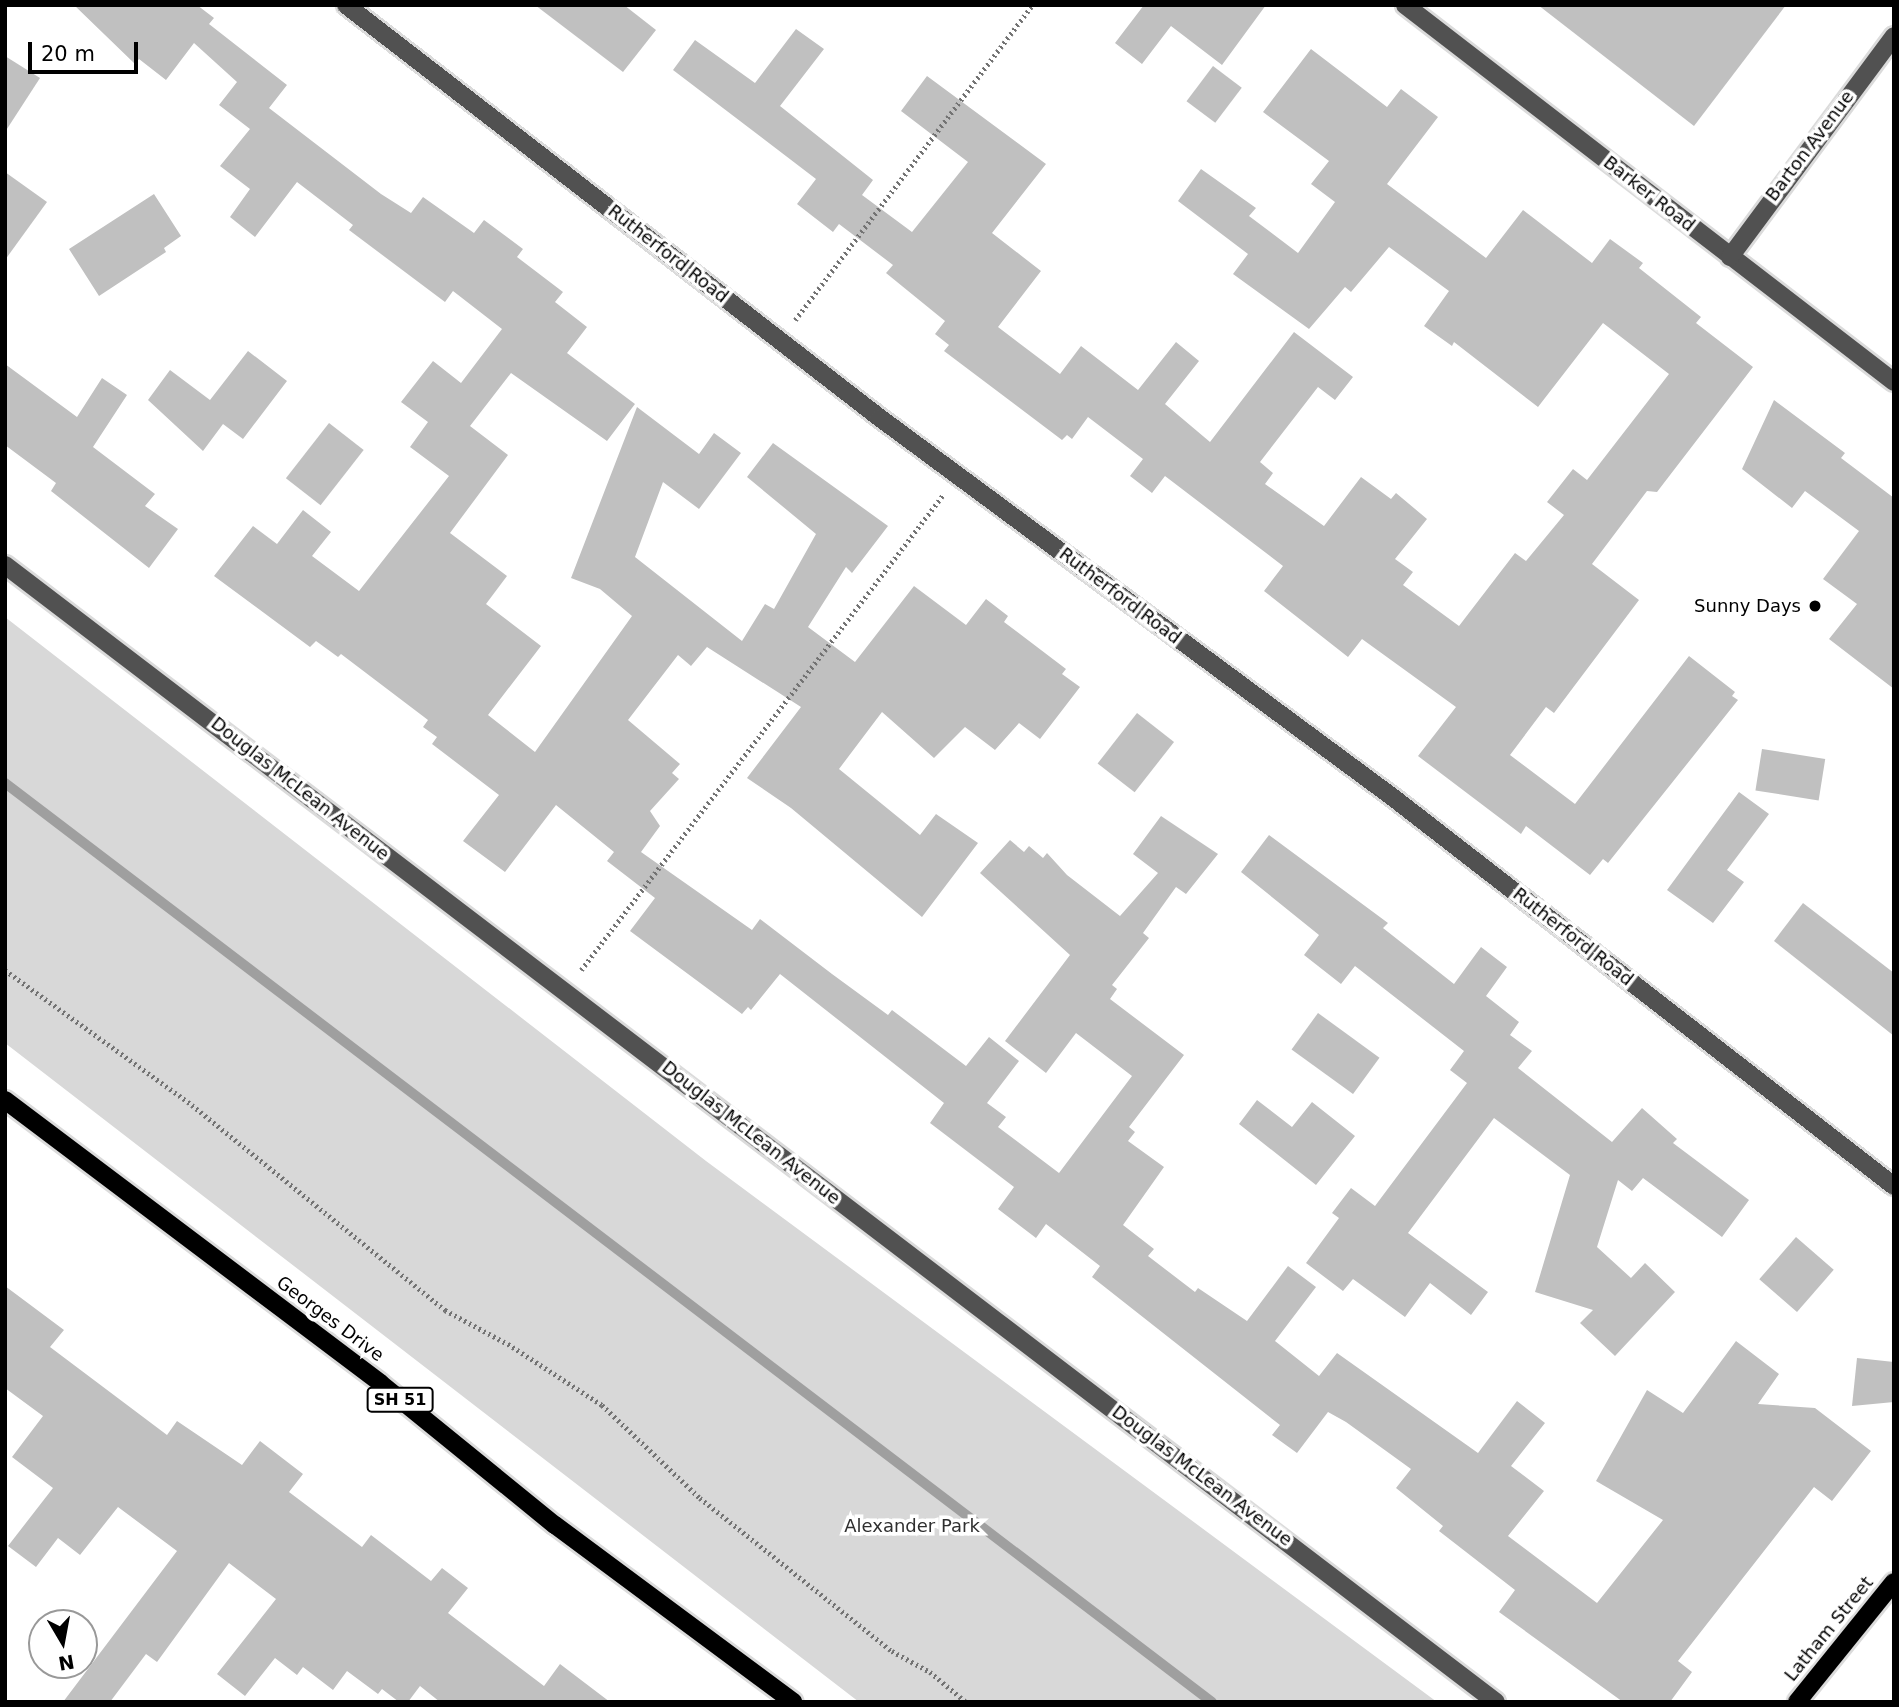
<!DOCTYPE html>
<style>
body{margin:0}
#map{position:relative;width:1899px;height:1707px;overflow:hidden;background:#fff;font-family:"DejaVu Sans",sans-serif}
div>[style]{position:absolute}
[style*='--x']{left:calc(var(--x)*1px);top:calc(var(--y)*1px);width:calc(var(--w)*1px);rotate:calc(var(--a)*1deg)}
.green>*{inset:0;background:#d8d8d8}
.stream>*{height:10px;margin:-5px;padding:0 5px;transform-origin:5px;border-radius:5px;background:#9f9f9f}
.building>*{inset:0;background:#c0c0c0;transform-origin:0 0}
.path>*{height:4.5px;margin-top:-2.25px;transform-origin:0;background:repeating-linear-gradient(90deg,#737373 0 2px,transparent 0 5.5px)}
.roads{filter:drop-shadow(2px 0 #dbdbdb) drop-shadow(-2px 0 #dbdbdb) drop-shadow(0 2px #dbdbdb) drop-shadow(0 -2px #dbdbdb)}
.minor>*{height:18px;margin:-9px;padding:0 9px;transform-origin:9px;border-radius:9px;background:#515151}
.major>*{height:18px;margin:-9px;padding:0 9px;transform-origin:9px;border-radius:9px;background:#000}
.dots>*{width:19px;height:19px;translate:-50% -50%;box-sizing:border-box;border:4px solid #fff;border-radius:50%}
span{translate:-50% -50%;white-space:nowrap;text-align:center;line-height:1.15;-webkit-text-stroke:7px #fff;paint-order:stroke}
.shield-label span{padding:2px 5px;background:#fff;border:2px solid;border-radius:5px;-webkit-text-stroke-width:0}
.shield-label{font-size:16px;color:#000;font-weight:700}
.street-label{font-size:18px;color:#000}
.poi-label{font-size:18px;color:#000}
.right{translate:-100% -50%;text-align:right}
.park-label{font-size:18px;color:#2f2f2f}
.frame{position:absolute;inset:0;border:7px solid #000;pointer-events:none}
.north{position:absolute;left:28px;top:1609px;width:70px;height:70px;box-sizing:border-box;background:#fff;border:2px solid #999;border-radius:50%;rotate:170deg;font-size:19px;font-weight:700;line-height:28px;text-align:center;color:#000}
.north::after{content:'';display:block;margin:auto;width:24px;height:32px;background:#000;clip-path:polygon(50% 0,100% 100%,50% 72%,0 100%)}
.scale{position:absolute;left:28px;top:42px;width:110px;height:32px;box-sizing:border-box;border:4px solid #000;border-top:0;padding-left:9px;font-size:21px;line-height:24px;white-space:nowrap;color:#000;-webkit-text-stroke:5px #fff;paint-order:stroke}
</style>
<div id="map">
<div class="green">
<i style="clip-path:polygon(5px 617px,706px 1161px,1437px 1702px,859px 1702px,5px 1043px)"></i>
</div>
<div class="stream">
<i style="--x:5;--y:783;--w:1517;--a:37.29"></i>
</div>
<div class="building">
<i style="clip-path:polygon(74px 5px,197px 5px,214px 18px,209px 24px,287px 85px,269px 108px,381px 194px,411px 213px,423px 197px,474px 233px,484px 220px,523px 249px,517px 257px,563px 292px,555px 302px,587px 327px,567px 353px,635px 404px,607px 441px,511px 373px,470px 426px,508px 455px,450px 533px,507px 576px,486px 604px,541px 646px,488px 715px,535px 752px,632px 616px,600px 589px,571px 578px,637px 407px,699px 454px,714px 433px,741px 453px,699px 509px,663px 482px,635px 557px,742px 641px,765px 604px,774px 609px,816px 534px,747px 477px,773px 443px,888px 526px,852px 573px,846px 567px,808px 627px,855px 662px,914px 586px,966px 625px,986px 599px,1008px 616px,1004px 622px,1066px 669px,1062px 674px,1080px 687px,1040px 739px,1019px 723px,995px 750px,965px 727px,934px 758px,882px 712px,839px 769px,920px 835px,936px 814px,978px 843px,922px 917px,791px 808px,747px 778px,801px 707px,707px 647px,691px 666px,678px 655px,628px 720px,680px 764px,672px 773px,679px 779px,650px 811px,660px 826px,641px 852px,752px 930px,760px 919px,832px 974px,888px 1015px,892px 1010px,966px 1066px,989px 1037px,1019px 1061px,987px 1103px,1006px 1117px,998px 1127px,1059px 1173px,1132px 1076px,1076px 1033px,1046px 1073px,1005px 1041px,1070px 955px,980px 873px,1010px 840px,1024px 852px,1029px 846px,1043px 858px,1047px 853px,1067px 875px,1120px 916px,1158px 873px,1133px 854px,1161px 816px,1218px 854px,1186px 894px,1176px 887px,1143px 933px,1149px 938px,1112px 985px,1117px 989px,1110px 999px,1184px 1055px,1129px 1127px,1135px 1132px,1128px 1141px,1164px 1167px,1123px 1225px,1154px 1249px,1148px 1256px,1195px 1292px,1198px 1288px,1247px 1321px,1288px 1266px,1316px 1287px,1275px 1341px,1319px 1376px,1337px 1353px,1478px 1453px,1517px 1401px,1545px 1423px,1511px 1466px,1544px 1491px,1508px 1536px,1597px 1603px,1663px 1520px,1596px 1481px,1647px 1390px,1683px 1413px,1736px 1341px,1779px 1374px,1758px 1404px,1815px 1408px,1871px 1451px,1832px 1501px,1814px 1487px,1678px 1661px,1692px 1672px,1670px 1702px,1623px 1702px,1499px 1612px,1515px 1590px,1439px 1531px,1443px 1526px,1396px 1488px,1411px 1469px,1346px 1422px,1328px 1412px,1297px 1453px,1272px 1435px,1280px 1425px,1092px 1277px,1100px 1266px,1046px 1224px,1036px 1238px,998px 1209px,1014px 1187px,930px 1123px,944px 1103px,780px 974px,751px 1010px,748px 1007px,742px 1014px,630px 931px,655px 898px,607px 861px,614px 852px,556px 805px,505px 872px,463px 841px,499px 795px,432px 744px,437px 737px,423px 727px,428px 720px,341px 654px,338px 657px,316px 641px,310px 647px,214px 576px,253px 526px,277px 544px,303px 510px,331px 532px,312px 556px,359px 591px,449px 476px,410px 447px,428px 422px,401px 402px,433px 361px,461px 383px,502px 329px,453px 291px,445px 302px,349px 230px,353px 225px,297px 182px,255px 237px,230px 217px,250px 189px,220px 166px,250px 129px,219px 105px,237px 82px,194px 43px,166px 80px,139px 59px,135px 64px)"></i>
<i style="clip-path:polygon(535px 5px,624px 5px,656px 30px,623px 72px)"></i>
<i style="clip-path:polygon(1144px 5px,1266px 5px,1222px 65px,1171px 26px,1142px 64px,1115px 43px)"></i>
<i style="clip-path:polygon(1538px 5px,1786px 5px,1694px 126px)"></i>
<i style="clip-path:polygon(796px 29px,824px 49px,780px 106px,873px 180px,862px 195px,912px 232px,968px 162px,901px 111px,927px 76px,1046px 164px,992px 233px,1041px 271px,998px 327px,1060px 374px,1081px 346px,1138px 390px,1176px 342px,1199px 361px,1165px 404px,1210px 442px,1294px 332px,1353px 377px,1335px 400px,1318px 387px,1260px 462px,1273px 473px,1265px 484px,1324px 526px,1361px 477px,1391px 499px,1396px 493px,1427px 519px,1395px 559px,1413px 572px,1403px 585px,1459px 626px,1515px 553px,1526px 561px,1564px 515px,1547px 502px,1573px 469px,1587px 480px,1669px 374px,1603px 323px,1538px 407px,1454px 342px,1452px 346px,1424px 326px,1449px 291px,1389px 247px,1351px 292px,1345px 287px,1309px 329px,1233px 274px,1248px 254px,1178px 201px,1201px 169px,1256px 208px,1249px 216px,1298px 253px,1335px 202px,1311px 184px,1329px 161px,1263px 112px,1311px 49px,1387px 107px,1401px 89px,1438px 117px,1387px 184px,1486px 258px,1523px 210px,1592px 263px,1610px 239px,1643px 263px,1639px 268px,1701px 317px,1696px 323px,1753px 367px,1657px 492px,1647px 491px,1592px 564px,1639px 600px,1554px 713px,1546px 707px,1510px 755px,1575px 804px,1689px 656px,1735px 692px,1732px 696px,1738px 700px,1608px 863px,1603px 859px,1590px 875px,1526px 826px,1521px 834px,1418px 756px,1456px 707px,1362px 639px,1348px 657px,1264px 591px,1283px 566px,1165px 476px,1152px 493px,1130px 476px,1143px 459px,1088px 417px,1072px 439px,1067px 435px,1062px 440px,944px 351px,949px 345px,935px 334px,945px 321px,886px 273px,893px 265px,839px 224px,833px 232px,797px 204px,816px 179px,673px 70px,695px 40px,755px 83px)"></i>
<i style="clip-path:polygon(5px 56px,40px 78px,5px 132px)"></i>
<i style="left:1213px;top:66px;width:36px;height:44px;rotate:37deg"></i>
<i style="clip-path:polygon(5px 172px,47px 202px,5px 260px)"></i>
<i style="clip-path:polygon(154px 194px,181px 236px,164px 248px,166px 252px,99px 296px,69px 249px)"></i>
<i style="clip-path:polygon(248px 351px,287px 381px,243px 439px,223px 424px,203px 451px,148px 400px,170px 370px,210px 400px)"></i>
<i style="clip-path:polygon(5px 364px,77px 417px,102px 378px,127px 395px,93px 447px,155px 494px,145px 506px,178px 529px,149px 568px,51px 491px,56px 483px,5px 445px)"></i>
<i style="clip-path:polygon(1774px 400px,1845px 453px,1841px 458px,1894px 498px,1894px 689px,1829px 639px,1857px 604px,1823px 579px,1859px 531px,1805px 491px,1792px 508px,1742px 469px)"></i>
<i style="left:329px;top:423px;width:44px;height:70px;rotate:38deg"></i>
<i style="left:1137px;top:713px;width:47px;height:64px;rotate:38deg"></i>
<i style="left:1762px;top:749px;width:64px;height:42px;rotate:9deg"></i>
<i style="clip-path:polygon(1739px 792px,1769px 814px,1727px 870px,1744px 882px,1713px 923px,1667px 890px)"></i>
<i style="clip-path:polygon(1269px 835px,1388px 923px,1383px 928px,1454px 984px,1481px 947px,1507px 967px,1486px 996px,1519px 1022px,1510px 1035px,1532px 1051px,1518px 1068px,1612px 1142px,1642px 1108px,1677px 1139px,1673px 1143px,1749px 1200px,1722px 1237px,1643px 1178px,1632px 1191px,1618px 1180px,1597px 1247px,1631px 1278px,1645px 1263px,1675px 1292px,1615px 1356px,1580px 1323px,1593px 1310px,1535px 1292px,1570px 1175px,1494px 1118px,1408px 1233px,1488px 1292px,1471px 1315px,1430px 1283px,1405px 1317px,1353px 1279px,1343px 1291px,1306px 1263px,1339px 1218px,1332px 1213px,1351px 1188px,1375px 1206px,1467px 1083px,1450px 1070px,1464px 1051px,1355px 966px,1341px 984px,1304px 955px,1319px 935px,1241px 872px)"></i>
<i style="clip-path:polygon(1803px 903px,1894px 973px,1894px 1036px,1774px 941px)"></i>
<i style="left:1318px;top:1013px;width:76px;height:45px;rotate:36deg"></i>
<i style="clip-path:polygon(1257px 1100px,1292px 1127px,1312px 1102px,1355px 1136px,1316px 1185px,1239px 1124px)"></i>
<i style="left:1796px;top:1237px;width:50px;height:56px;rotate:41deg"></i>
<i style="clip-path:polygon(5px 1286px,64px 1330px,50px 1347px,167px 1435px,177px 1421px,242px 1465px,260px 1441px,303px 1474px,289px 1492px,362px 1547px,371px 1535px,431px 1581px,442px 1568px,468px 1588px,448px 1613px,544px 1686px,560px 1664px,610px 1702px,440px 1702px,420px 1686px,408px 1702px,399px 1702px,382px 1689px,378px 1694px,347px 1671px,333px 1690px,303px 1667px,297px 1675px,275px 1658px,245px 1696px,217px 1674px,276px 1599px,229px 1563px,157px 1662px,146px 1654px,110px 1702px,63px 1702px,177px 1551px,118px 1507px,80px 1555px,58px 1538px,36px 1567px,8px 1546px,53px 1488px,12px 1457px,43px 1416px,5px 1388px)"></i>
<i style="clip-path:polygon(1857px 1358px,1894px 1362px,1894px 1402px,1852px 1406px)"></i>
</div>
<div class="path">
<i style="--x:795;--y:320;--w:394;--a:-53"></i>
<i style="--x:5;--y:970;--w:231;--a:35.8"></i>
<i style="--x:192;--y:1105;--w:326;--a:39"></i>
<i style="--x:445;--y:1310;--w:72;--a:28.4"></i>
<i style="--x:508;--y:1344;--w:112;--a:33"></i>
<i style="--x:602;--y:1405;--w:135;--a:43.5"></i>
<i style="--x:700;--y:1498;--w:246;--a:38.6"></i>
<i style="--x:892;--y:1651;--w:43;--a:28.9"></i>
<i style="--x:930;--y:1672;--w:47;--a:39.8"></i>
<i style="--x:581;--y:970;--w:597;--a:-52.69"></i>
</div>
<div class="roads">
<div class="minor">
<i style="--x:346;--y:5;--w:675;--a:37.72"></i>
<i style="--x:880;--y:418;--w:641;--a:36.49"></i>
<i style="--x:1395;--y:799;--w:631;--a:37.8"></i>
<i style="--x:1405;--y:5;--w:617;--a:37.63"></i>
<i style="--x:1730;--y:257;--w:275;--a:-53.4"></i>
<i style="--x:5;--y:565;--w:1875;--a:37.33"></i>
</div>
<div class="major">
<i style="--x:5;--y:1100;--w:470;--a:37"></i>
<i style="--x:380;--y:1383;--w:225;--a:39.1"></i>
<i style="--x:555;--y:1525;--w:297;--a:36.6"></i>
<i style="--x:1797;--y:1702;--w:154;--a:-51.1"></i>
</div>
</div>
<div class="dots">
<i style="left:1815px;top:606px;background:#000"></i>
</div>
<div class="shield-label">
<span style="left:400px;top:1400px">SH 51</span>
</div>
<div class="street-label">
<span style="left:1810px;top:146px;rotate:-53deg">Barton Avenue</span>
<span style="left:1649px;top:194px;rotate:38deg">Barker Road</span>
<span style="left:668px;top:254px;rotate:38deg">Rutherford Road</span>
<span style="left:1120px;top:596px;rotate:37deg">Rutherford Road</span>
<span style="left:300px;top:789px;rotate:38deg">Douglas McLean Avenue</span>
<span style="left:1573px;top:937px;rotate:38deg">Rutherford Road</span>
<span style="left:751px;top:1133px;rotate:38deg">Douglas McLean Avenue</span>
<span style="left:330px;top:1319px;rotate:37deg">Georges Drive</span>
<span style="left:1202px;top:1476px;rotate:37deg">Douglas McLean Avenue</span>
<span style="left:1829px;top:1629px;rotate:-51deg">Latham Street</span>
</div>
<div class="poi-label">
<span class="right" style="left:1801px;top:606px">Sunny Days</span>
</div>
<div class="park-label">
<span style="left:912px;top:1526px">Alexander Park</span>
</div>
<div class="frame"></div>
<div class="north">N</div>
<div class="scale">20 m</div>
</div>
